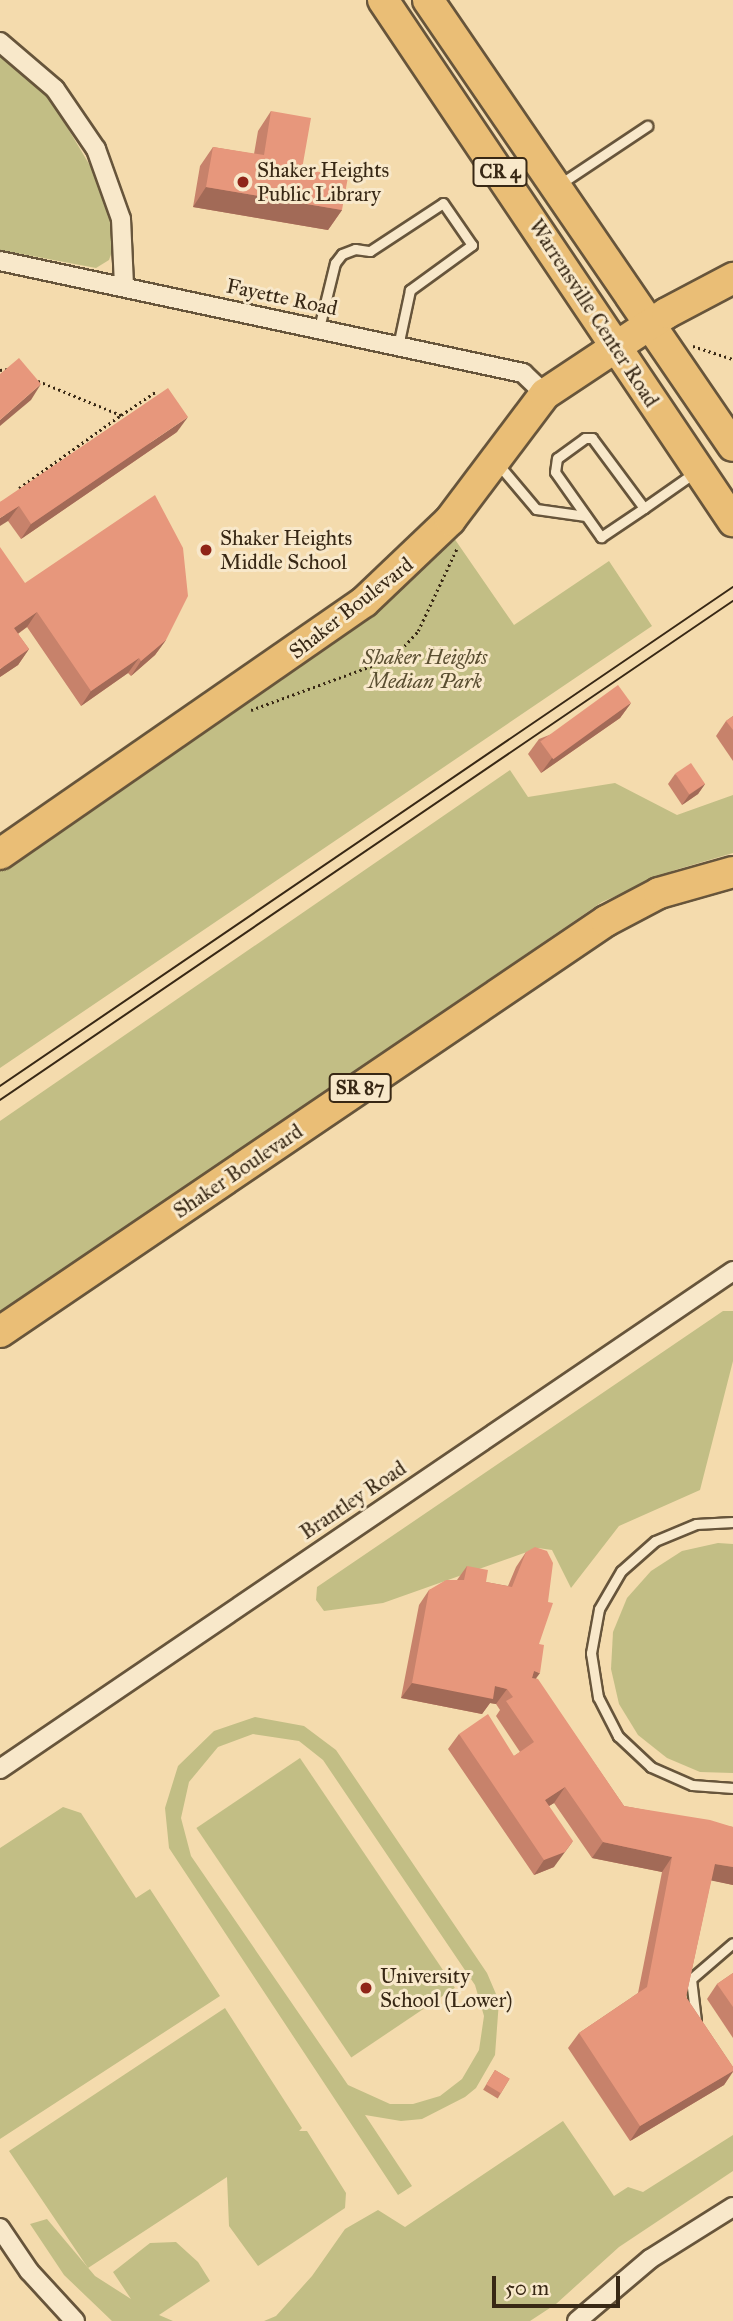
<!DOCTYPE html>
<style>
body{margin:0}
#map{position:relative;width:733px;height:2321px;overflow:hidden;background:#f4dbad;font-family:"IM FELL Great Primer",serif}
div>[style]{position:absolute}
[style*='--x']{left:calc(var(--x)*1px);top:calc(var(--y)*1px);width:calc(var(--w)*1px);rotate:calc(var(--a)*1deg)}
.green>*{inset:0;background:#c2be85;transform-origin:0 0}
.path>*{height:2.5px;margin-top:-1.25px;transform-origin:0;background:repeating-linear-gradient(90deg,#382815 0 2px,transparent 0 5.5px)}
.roads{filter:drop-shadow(2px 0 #67553b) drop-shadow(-2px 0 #67553b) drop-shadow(0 2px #67553b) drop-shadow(0 -2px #67553b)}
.service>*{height:9px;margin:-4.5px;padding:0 4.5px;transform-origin:4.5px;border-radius:4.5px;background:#f8e8ca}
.minor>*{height:18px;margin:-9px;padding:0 9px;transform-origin:9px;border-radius:9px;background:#f8e8ca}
.primary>*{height:30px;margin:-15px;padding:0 15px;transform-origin:15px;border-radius:15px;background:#eabe76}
.tram>*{height:2px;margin:-1px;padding:0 1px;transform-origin:1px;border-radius:1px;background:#382815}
.wall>*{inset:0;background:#c7826b;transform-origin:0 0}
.shaded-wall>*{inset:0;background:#a26a57}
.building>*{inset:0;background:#e7977c;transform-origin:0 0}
.dots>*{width:19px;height:19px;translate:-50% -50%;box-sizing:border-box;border:4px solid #f8e8ca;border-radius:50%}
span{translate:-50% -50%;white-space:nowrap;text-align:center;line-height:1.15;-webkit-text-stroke:6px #f8e8ca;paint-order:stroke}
.shield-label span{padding:2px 5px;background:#f8e8ca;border:2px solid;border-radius:5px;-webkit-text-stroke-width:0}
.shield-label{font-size:19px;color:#382815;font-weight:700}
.poi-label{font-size:21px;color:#382815}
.left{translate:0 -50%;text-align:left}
.street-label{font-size:21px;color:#382815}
.park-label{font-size:21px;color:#5a4e31;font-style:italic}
.scale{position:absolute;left:492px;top:2276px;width:128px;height:32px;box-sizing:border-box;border:4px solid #382815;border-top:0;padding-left:9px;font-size:21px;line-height:24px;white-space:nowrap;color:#382815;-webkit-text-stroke:5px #f8e8ca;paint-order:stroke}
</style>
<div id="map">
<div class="green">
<i style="clip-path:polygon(0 55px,48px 95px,92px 169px,108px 207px,114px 246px,109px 260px,96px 268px,0 250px)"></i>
<i style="clip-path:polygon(445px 525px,514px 625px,609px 561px,652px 626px,0 1068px,0 854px)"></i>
<i style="clip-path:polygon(510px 770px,528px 797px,615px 783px,677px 815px,733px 795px,733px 853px,675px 870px,602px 902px,0 1313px,0 1121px)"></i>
<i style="clip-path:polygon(723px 1311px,733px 1311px,733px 1361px,700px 1490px,619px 1526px,571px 1588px,552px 1550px,538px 1548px,383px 1603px,324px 1611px,316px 1600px,317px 1587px)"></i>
<i style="clip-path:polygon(718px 1543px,733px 1544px,733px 1773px,700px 1772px,667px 1758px,638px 1735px,619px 1704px,611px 1669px,613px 1632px,627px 1598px,651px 1571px,682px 1551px)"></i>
<i style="clip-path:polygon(evenodd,255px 1717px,304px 1726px,336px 1750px,487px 1973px,499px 2001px,495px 2055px,476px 2088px,465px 2097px,422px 2119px,401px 2121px,365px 2115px,412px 2186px,398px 2195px,169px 1848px,165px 1808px,178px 1766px,214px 1731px,255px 1717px,253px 1734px,299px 1741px,323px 1760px,475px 1985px,484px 2016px,479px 2050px,462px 2079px,440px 2096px,413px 2104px,390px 2104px,348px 2085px,191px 1856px,181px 1818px,189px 1782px,218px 1747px,253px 1734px)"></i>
<i style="left:300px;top:1758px;width:277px;height:125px;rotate:56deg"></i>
<i style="clip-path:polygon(63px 1807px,81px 1813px,136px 1898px,150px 1889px,220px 1996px,0 2139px,0 1848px)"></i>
<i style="clip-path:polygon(225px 2008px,302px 2128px,299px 2131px,307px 2131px,346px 2193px,345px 2208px,258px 2266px,229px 2226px,227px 2177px,88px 2268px,9px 2151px)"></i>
<i style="clip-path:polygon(563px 2121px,614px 2196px,628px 2187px,643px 2192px,733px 2135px,733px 2171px,619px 2247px,556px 2304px,530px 2321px,264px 2321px,276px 2316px,312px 2276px,345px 2229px,378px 2210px,405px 2227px)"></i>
<i style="clip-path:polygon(47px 2219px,95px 2276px,131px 2299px,113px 2272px,150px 2243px,176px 2242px,198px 2262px,210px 2281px,159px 2315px,173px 2321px,112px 2321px,64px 2275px,30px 2224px)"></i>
</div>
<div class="path">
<i style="--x:693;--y:346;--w:42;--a:18"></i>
<i style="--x:0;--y:370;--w:9;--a:-6"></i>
<i style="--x:38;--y:381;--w:90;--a:22.3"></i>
<i style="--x:121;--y:415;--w:43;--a:-33.7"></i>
<i style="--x:19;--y:488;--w:125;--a:-35.6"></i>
<i style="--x:251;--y:710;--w:151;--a:-20.1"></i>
<i style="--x:393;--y:658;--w:37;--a:-47"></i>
<i style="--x:418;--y:631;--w:92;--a:-64.8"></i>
</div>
<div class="roads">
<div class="service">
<i style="--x:560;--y:184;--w:105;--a:-33.7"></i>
<i style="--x:319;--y:328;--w:67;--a:-76.2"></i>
<i style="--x:335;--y:263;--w:11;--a:-52"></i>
<i style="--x:342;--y:254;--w:14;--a:-21"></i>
<i style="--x:355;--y:249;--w:15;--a:8"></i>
<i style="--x:370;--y:251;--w:87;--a:-33.3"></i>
<i style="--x:443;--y:203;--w:51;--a:55.4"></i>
<i style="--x:472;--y:245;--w:77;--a:144"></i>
<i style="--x:410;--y:290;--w:57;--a:102.1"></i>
<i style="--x:498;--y:464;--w:59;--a:49.8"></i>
<i style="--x:536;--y:509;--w:50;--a:8"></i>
<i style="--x:644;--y:508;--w:87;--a:-126.6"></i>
<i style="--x:592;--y:438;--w:7;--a:180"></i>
<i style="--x:585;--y:438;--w:34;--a:144"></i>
<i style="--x:557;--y:458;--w:14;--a:98"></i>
<i style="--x:555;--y:472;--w:80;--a:54.7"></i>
<i style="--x:601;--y:537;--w:52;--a:-34"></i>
<i style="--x:644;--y:508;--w:61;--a:-35"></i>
<i style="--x:733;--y:1522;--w:37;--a:177"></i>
<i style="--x:696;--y:1524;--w:44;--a:157.5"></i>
<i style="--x:655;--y:1541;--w:45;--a:138.6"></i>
<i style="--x:621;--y:1571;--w:44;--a:120.1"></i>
<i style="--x:599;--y:1609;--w:45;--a:100.3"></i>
<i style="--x:591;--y:1653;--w:45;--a:81"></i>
<i style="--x:598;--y:1697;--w:44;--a:62.9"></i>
<i style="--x:618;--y:1736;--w:45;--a:43.2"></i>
<i style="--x:651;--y:1767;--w:45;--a:23.7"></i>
<i style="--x:692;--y:1785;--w:41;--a:4.2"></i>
<i style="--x:696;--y:2021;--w:42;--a:-96.8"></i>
<i style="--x:691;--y:1979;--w:55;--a:-40.6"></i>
</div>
<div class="minor">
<i style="--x:0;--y:42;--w:72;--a:40.5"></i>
<i style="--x:55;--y:89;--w:73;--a:55.7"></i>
<i style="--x:96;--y:149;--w:74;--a:70.3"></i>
<i style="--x:121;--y:219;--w:66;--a:87.4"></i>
<i style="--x:0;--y:261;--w:535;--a:12.09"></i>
<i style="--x:523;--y:373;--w:30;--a:44"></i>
<i style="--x:0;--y:1769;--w:886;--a:-34.19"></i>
<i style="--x:0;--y:2228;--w:52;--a:56"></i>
<i style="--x:29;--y:2271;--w:68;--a:47.4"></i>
<i style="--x:577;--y:2321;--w:96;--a:-40.3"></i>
<i style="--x:650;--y:2259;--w:98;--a:-32.1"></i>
</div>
<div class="primary">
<i style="--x:383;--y:0;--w:628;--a:56.11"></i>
<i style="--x:428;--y:0;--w:540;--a:55.63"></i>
<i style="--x:0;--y:854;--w:443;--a:-34.7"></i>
<i style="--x:364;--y:602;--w:119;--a:-43.6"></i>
<i style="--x:450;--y:520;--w:158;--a:-53"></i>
<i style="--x:545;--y:394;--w:146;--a:-33.6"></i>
<i style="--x:667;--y:313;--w:75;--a:-27.9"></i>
<i style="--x:0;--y:1332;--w:732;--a:-34.15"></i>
<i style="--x:606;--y:921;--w:60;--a:-27.8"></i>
<i style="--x:659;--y:893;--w:77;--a:-15.8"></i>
</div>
</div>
<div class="tram">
<i style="--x:0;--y:1086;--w:887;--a:-34.25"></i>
<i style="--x:0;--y:1100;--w:887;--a:-34.25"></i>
</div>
<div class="wall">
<i style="clip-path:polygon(271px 111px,302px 169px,342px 210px,328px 230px,193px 207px,200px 166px,213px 147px,254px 154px,258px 131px)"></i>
<i style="clip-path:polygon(177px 432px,21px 539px,8px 521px,0 502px)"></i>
<i style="clip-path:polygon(25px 583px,166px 640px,155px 655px,131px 676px,128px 673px,81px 706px,27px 627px,18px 634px,29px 649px,18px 665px,0 677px)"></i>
<i style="clip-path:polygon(631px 703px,620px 718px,541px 773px,528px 754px,539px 739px)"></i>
<i style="clip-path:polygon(733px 716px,733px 761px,716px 736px,726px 721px)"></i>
<i style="clip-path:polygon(675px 774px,705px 784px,698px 794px,682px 805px,668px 784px)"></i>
<i style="clip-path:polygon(526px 1552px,539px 1644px,536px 1678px,624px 1806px,733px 1827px,733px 1885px,711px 1880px,686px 1997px,733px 2067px,733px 2072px,724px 2085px,630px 2141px,568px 2048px,579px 2033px,638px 1993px,662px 1872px,592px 1858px,554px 1803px,549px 1806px,554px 1867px,534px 1875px,448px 1749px,459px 1734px,514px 1756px,520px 1752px,496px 1716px,500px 1710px,496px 1704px,490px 1703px,482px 1714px,401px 1698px,419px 1605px,429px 1590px,457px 1580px,467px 1566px,486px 1582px,508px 1586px,516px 1567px)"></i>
<i style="clip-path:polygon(733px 1973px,733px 2038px,707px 1999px,717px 1984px)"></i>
<i style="left:495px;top:2070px;width:17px;height:23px;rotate:31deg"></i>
</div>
<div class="shaded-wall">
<i style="clip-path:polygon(206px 187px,342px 210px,328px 230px,193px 207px)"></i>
<i style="clip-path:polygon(41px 384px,31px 400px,0 426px,0 420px)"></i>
<i style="clip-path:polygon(188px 417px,177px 432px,21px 539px,31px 524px)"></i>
<i style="clip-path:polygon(19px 506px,8px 521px,0 526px,0 518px)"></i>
<i style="clip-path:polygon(37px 612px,27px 627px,4px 643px,14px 628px)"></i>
<i style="clip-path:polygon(166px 640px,155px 655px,131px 676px,141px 661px)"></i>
<i style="clip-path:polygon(29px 649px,18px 665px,0 677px,0 669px)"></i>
<i style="clip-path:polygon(139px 658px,128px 673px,81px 706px,91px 691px)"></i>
<i style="clip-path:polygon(631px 703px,620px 718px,541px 773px,552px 758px)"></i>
<i style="clip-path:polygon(705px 784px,698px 794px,682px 805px,689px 795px)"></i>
<i style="clip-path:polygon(534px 1671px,540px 1673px,529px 1688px)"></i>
<i style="clip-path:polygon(412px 1683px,495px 1686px,507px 1689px,496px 1704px,490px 1703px,482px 1714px,401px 1698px)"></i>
<i style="clip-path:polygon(565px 1787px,554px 1803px,534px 1815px,545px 1800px)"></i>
<i style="clip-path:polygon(573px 1841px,554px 1867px,534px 1875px,544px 1860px)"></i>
<i style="clip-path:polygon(603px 1842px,672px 1857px,662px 1872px,592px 1858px)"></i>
<i style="clip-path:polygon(715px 1864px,733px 1867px,733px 1885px,704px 1879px)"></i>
<i style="clip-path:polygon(733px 2071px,724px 2085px,630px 2141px,640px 2126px)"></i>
</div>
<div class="building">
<i style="clip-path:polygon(271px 111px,311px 118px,302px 169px,348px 177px,342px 210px,206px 187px,213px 147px,264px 155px)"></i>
<i style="clip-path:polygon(19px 358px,41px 384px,0 420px,0 374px)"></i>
<i style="clip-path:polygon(168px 388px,188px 417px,31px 524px,19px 506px,0 518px,0 502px)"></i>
<i style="clip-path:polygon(155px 495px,183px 548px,188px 596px,166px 640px,141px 661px,139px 658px,91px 691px,37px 612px,14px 628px,29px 649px,0 669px,0 547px,25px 583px)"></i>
<i style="left:618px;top:685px;width:22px;height:96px;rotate:54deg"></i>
<i style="clip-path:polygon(733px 716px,733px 730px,726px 721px)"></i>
<i style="left:691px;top:763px;width:25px;height:19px;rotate:56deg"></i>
<i style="clip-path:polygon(535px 1547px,547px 1551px,553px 1563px,548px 1602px,553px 1603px,539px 1644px,544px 1645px,540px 1673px,534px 1671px,532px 1678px,538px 1679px,624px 1806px,710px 1820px,733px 1827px,733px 1867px,715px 1864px,686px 1997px,733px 2067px,733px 2071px,640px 2126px,579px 2033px,647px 1987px,672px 1857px,603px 1842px,565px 1787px,545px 1800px,573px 1841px,565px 1852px,544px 1860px,459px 1734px,488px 1714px,514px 1756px,534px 1742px,506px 1701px,513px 1697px,507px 1689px,495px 1686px,493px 1699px,412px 1683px,429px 1590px,446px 1580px,464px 1580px,467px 1566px,488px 1570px,486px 1582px,512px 1587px,526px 1552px)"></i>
<i style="clip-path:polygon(733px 1973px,733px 2007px,717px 1984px)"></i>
<i style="left:495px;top:2070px;width:17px;height:17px;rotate:31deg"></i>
</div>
<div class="dots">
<i style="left:243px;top:182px;background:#8f2418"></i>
<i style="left:206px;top:550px;background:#8f2418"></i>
<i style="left:366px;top:1988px;background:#8f2418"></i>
</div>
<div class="shield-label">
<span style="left:500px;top:172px">CR 4</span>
<span style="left:360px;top:1088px">SR 87</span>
</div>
<div class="poi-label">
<span class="left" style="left:257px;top:182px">Shaker Heights<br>Public Library</span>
<span class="left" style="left:220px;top:550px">Shaker Heights<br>Middle School</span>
<span class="left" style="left:380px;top:1988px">University<br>School (Lower)</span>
</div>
<div class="street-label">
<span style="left:282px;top:297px;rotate:12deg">Fayette Road</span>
<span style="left:594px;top:313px;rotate:57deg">Warrensville Center Road</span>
<span style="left:351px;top:608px;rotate:-38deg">Shaker Boulevard</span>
<span style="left:238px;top:1171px;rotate:-34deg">Shaker Boulevard</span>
<span style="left:353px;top:1500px;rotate:-34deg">Brantley Road</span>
</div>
<div class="park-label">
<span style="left:425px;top:669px">Shaker Heights<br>Median Park</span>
</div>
<div class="scale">50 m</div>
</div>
